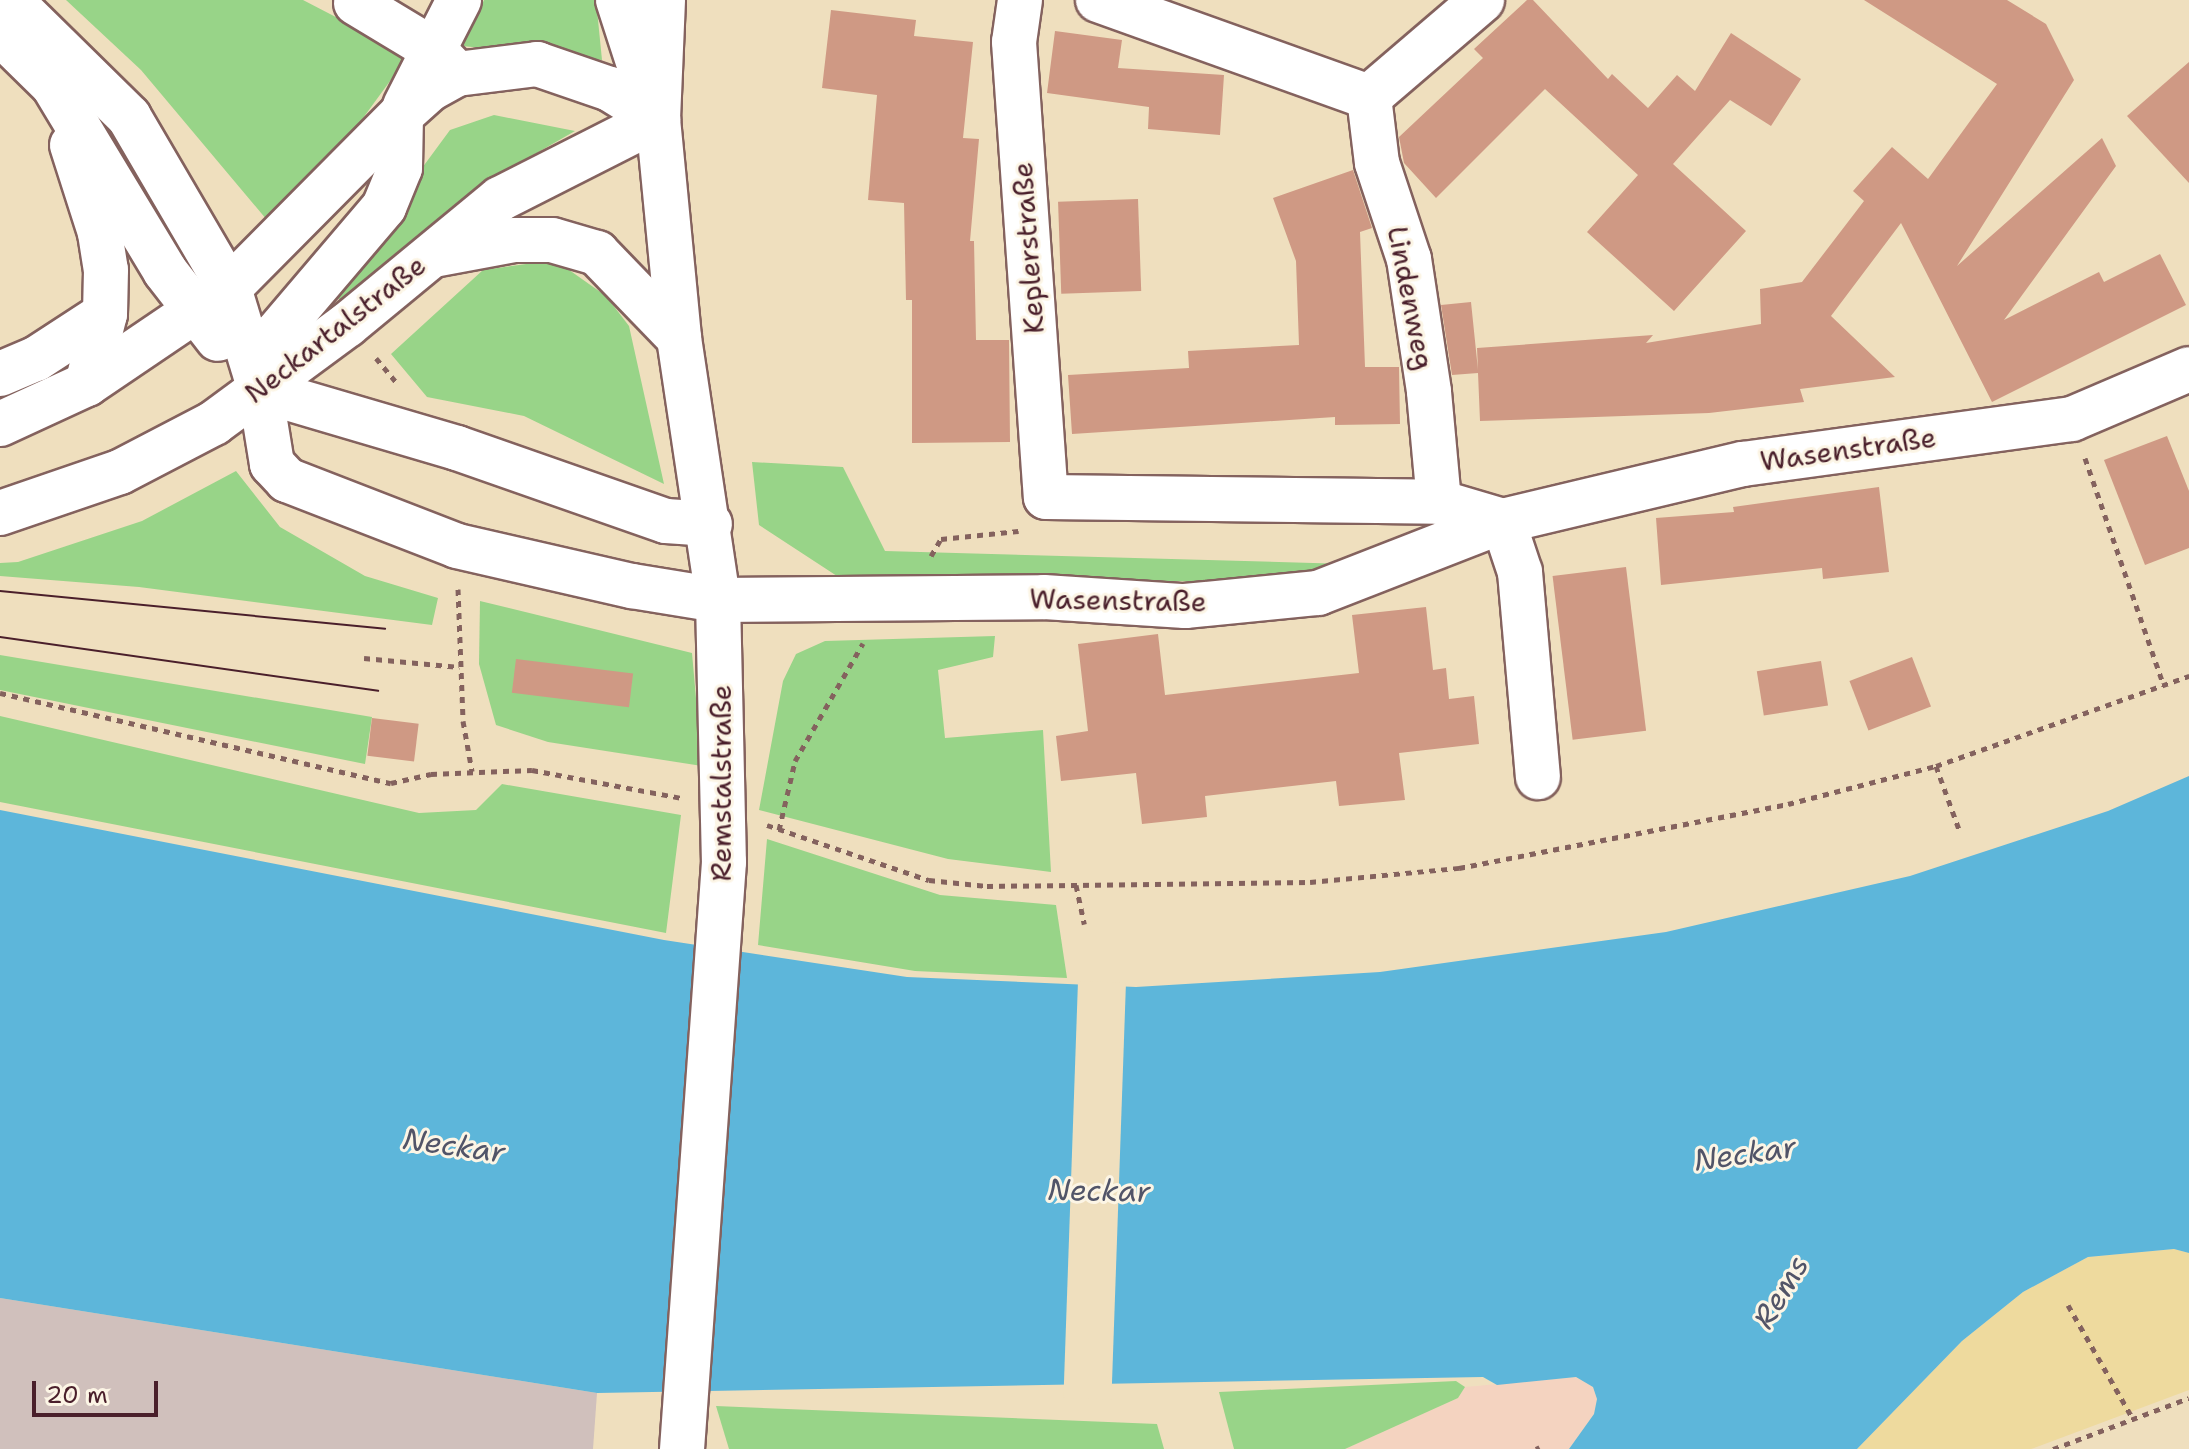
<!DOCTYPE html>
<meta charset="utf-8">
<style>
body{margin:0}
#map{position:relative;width:2189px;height:1449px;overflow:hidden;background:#efdfbe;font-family:"Shantell Sans",sans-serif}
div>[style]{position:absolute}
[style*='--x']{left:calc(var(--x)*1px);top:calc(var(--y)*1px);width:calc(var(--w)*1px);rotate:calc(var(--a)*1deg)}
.built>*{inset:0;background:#f4d3c0}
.industrial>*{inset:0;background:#d0c0bc}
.green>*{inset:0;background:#98d488}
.sand>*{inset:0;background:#eeda9e}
.water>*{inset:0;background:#5db6da}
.pier>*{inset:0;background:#efdfbe;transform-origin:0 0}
.building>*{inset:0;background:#cf9984;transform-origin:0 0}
.path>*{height:5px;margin-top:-2.5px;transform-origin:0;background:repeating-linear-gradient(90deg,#84625e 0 6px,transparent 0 12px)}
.roads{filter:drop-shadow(2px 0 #84625e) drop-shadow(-2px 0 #84625e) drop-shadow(0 2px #84625e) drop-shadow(0 -2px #84625e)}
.minor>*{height:44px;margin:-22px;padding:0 22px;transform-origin:22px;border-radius:22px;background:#fff}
.major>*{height:44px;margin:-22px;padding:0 22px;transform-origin:22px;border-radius:22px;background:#fff}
.tram>*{height:2px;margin:-1px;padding:0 1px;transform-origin:1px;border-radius:1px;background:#4a1f2b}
span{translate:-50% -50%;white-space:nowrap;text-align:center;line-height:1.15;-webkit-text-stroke:6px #fcf5e5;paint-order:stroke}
.street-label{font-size:28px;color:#4a1f2b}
.water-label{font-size:30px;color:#515468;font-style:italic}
.scale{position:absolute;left:32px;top:1381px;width:126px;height:36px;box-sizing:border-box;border:4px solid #4a1f2b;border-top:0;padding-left:10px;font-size:24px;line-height:28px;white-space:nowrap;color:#4a1f2b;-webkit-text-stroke:6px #fcf5e5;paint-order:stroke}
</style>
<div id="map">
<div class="built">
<i style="clip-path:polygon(1576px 1377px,1593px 1387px,1597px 1399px,1594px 1414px,1569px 1449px,1345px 1449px,1458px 1398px,1465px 1387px)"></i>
</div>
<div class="industrial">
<i style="clip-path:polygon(0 1298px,597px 1393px,593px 1449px,0 1449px)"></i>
</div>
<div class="green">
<i style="clip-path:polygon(66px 0,303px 0,409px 55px,320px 177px,272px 226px,141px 70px)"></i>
<i style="clip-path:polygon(484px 0,596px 0,602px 60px,462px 46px)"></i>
<i style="clip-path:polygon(494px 115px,575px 131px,483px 184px,342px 301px,330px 293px,450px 130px)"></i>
<i style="clip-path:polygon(555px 260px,606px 296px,629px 326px,664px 484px,524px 416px,427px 397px,391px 354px,483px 270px)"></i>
<i style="clip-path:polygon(752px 462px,843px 467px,885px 551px,1348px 564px,1266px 582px,840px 578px,759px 525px)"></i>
<i style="clip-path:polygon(236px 471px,280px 527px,365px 576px,438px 598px,432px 625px,139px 587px,0 576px,0 563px,18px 562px,142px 521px)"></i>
<i style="clip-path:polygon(480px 601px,692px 653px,702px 766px,548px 742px,496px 725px,479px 664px)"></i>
<i style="clip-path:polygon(995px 636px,993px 657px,938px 670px,945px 738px,1043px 730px,1051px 872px,948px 859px,759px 810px,783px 681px,796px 654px,825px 641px)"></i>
<i style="clip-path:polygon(0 655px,372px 717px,365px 764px,0 690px)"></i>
<i style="clip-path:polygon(0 716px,419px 813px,476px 810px,502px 784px,681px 815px,666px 933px,0 802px)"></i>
<i style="clip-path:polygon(767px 839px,940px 895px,1056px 905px,1067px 978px,915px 971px,758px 945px)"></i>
<i style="clip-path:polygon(1456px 1381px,1465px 1387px,1458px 1398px,1345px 1449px,1234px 1449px,1219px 1392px)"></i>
<i style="clip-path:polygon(716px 1406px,1157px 1424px,1164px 1449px,729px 1449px)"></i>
</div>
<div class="sand">
<i style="clip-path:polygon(2174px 1249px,2189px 1253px,2189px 1390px,2031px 1449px,1857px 1449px,1962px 1341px,2023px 1292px,2088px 1257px)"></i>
</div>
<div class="water">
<i style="clip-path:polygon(2189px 776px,2189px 1253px,2174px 1249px,2088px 1257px,2023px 1292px,1962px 1341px,1857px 1449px,1569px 1449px,1594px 1414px,1597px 1399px,1593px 1387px,1576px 1377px,1497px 1385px,1483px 1377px,597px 1393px,0 1298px,0 810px,664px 940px,907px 977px,1136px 987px,1380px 972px,1666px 932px,1910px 876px,2108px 811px)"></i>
</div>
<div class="pier">
<i style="left:1078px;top:981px;width:48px;height:417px;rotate:2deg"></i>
</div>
<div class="building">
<i style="clip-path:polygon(1527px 0,1533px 0,1608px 79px,1612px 74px,1648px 108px,1677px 75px,1695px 91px,1731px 33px,1801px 79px,1771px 126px,1730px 100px,1673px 164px,1746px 231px,1674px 311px,1587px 232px,1638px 175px,1545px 89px,1436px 198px,1404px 163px,1399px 137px,1483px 58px,1474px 49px)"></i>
<i style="clip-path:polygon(1864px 0,2007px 0,2046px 24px,2074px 80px,1957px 266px,2102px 138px,2116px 166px,2004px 320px,2099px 272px,2104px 282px,2160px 254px,2186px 305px,1992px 402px,1901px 223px,1831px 316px,1895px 377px,1800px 389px,1804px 402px,1709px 413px,1480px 421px,1478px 373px,1452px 375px,1441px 305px,1471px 302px,1478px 370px,1477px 348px,1653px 335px,1646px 343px,1761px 324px,1760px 289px,1802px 282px,1864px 201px,1853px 191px,1892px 147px,1928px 179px,1997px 84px)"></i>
<i style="clip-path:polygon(831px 10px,916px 20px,914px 36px,973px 42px,963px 138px,979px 139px,970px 241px,974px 241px,976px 340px,1009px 340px,1010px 442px,912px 443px,912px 300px,906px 300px,904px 203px,868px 200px,877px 95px,822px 88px)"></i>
<i style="clip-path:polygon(1055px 31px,1122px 40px,1118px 68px,1224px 75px,1220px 135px,1148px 129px,1149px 107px,1047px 93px)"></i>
<i style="clip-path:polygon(2189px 62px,2189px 183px,2127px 116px)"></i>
<i style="clip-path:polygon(1353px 170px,1372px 228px,1360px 232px,1365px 367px,1399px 367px,1400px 424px,1335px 425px,1335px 417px,1072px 434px,1068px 375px,1189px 368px,1188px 351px,1299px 345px,1296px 261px,1273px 198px)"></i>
<i style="left:1138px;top:199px;width:92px;height:80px;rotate:88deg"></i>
<i style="clip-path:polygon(2167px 436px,2189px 491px,2189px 548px,2145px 565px,2104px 460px)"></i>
<i style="clip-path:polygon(1879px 487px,1889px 572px,1823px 579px,1822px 568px,1661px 585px,1656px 518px,1734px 512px,1733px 507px)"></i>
<i style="left:1626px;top:567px;width:165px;height:74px;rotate:83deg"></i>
<i style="clip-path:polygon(1426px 607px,1433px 670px,1446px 668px,1449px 699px,1474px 696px,1479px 744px,1399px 753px,1405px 800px,1339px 806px,1336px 781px,1205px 796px,1207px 817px,1142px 824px,1136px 773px,1061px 781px,1056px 736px,1088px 731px,1078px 644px,1158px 634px,1165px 695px,1359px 673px,1352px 615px)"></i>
<i style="left:1912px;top:657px;width:53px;height:67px;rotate:69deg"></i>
<i style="left:516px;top:659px;width:118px;height:34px;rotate:7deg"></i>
<i style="left:1821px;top:661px;width:45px;height:65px;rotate:81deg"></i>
<i style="left:372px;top:718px;width:47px;height:38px;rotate:7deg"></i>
</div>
<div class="path">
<i style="--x:376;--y:358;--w:34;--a:50"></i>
<i style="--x:2085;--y:458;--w:241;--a:70.9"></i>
<i style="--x:931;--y:556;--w:20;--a:-60"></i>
<i style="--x:941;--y:539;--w:78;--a:-5.9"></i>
<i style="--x:458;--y:589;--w:132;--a:87.8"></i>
<i style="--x:463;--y:721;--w:51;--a:79.8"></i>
<i style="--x:364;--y:658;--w:96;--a:5.4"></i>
<i style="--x:0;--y:693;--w:401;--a:13"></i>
<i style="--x:391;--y:783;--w:41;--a:-12.7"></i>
<i style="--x:431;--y:774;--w:101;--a:-2.3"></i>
<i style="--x:532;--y:770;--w:153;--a:10.6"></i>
<i style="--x:1936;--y:766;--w:70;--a:70"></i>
<i style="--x:767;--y:825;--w:171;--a:18.8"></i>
<i style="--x:929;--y:880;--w:58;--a:5.9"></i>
<i style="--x:987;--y:886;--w:323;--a:-0.7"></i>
<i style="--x:1310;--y:882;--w:150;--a:-5.4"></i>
<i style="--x:1459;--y:868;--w:335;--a:-11"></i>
<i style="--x:1788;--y:804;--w:153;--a:-14.4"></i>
<i style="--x:1936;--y:766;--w:269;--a:-19.6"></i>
<i style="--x:779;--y:830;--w:71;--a:-76.9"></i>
<i style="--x:795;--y:761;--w:136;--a:-60"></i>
<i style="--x:1076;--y:885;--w:40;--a:78"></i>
<i style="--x:2068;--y:1305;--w:131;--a:60.3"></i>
<i style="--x:1536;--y:1449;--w:4;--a:-27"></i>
<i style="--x:2053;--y:1449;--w:145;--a:-20.6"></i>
</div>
<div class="roads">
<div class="minor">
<i style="--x:10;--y:0;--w:167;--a:44.5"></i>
<i style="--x:129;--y:117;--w:198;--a:59.7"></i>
<i style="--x:229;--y:288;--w:107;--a:73.1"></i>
<i style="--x:1020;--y:0;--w:42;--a:98.1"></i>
<i style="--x:1014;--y:42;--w:456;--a:86"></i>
<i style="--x:1046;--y:497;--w:393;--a:0.7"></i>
<i style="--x:1439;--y:502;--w:67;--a:16.5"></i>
<i style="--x:1098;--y:0;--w:288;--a:19.7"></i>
<i style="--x:356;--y:3;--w:91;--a:31.1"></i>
<i style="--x:434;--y:50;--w:33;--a:46"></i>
<i style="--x:0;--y:33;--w:74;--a:44.5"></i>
<i style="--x:53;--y:85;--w:217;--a:58.9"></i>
<i style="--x:165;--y:271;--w:86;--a:52.1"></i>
<i style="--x:1369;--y:97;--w:66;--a:83.1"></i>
<i style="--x:1377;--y:163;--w:101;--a:71.6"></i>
<i style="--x:1409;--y:259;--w:134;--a:81.4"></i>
<i style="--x:1429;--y:392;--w:110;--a:84.8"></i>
<i style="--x:1369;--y:97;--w:149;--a:-40.6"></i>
<i style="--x:401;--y:115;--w:53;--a:91.1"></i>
<i style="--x:400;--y:168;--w:42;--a:112.3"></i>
<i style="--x:384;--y:207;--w:167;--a:130.4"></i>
<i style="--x:276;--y:334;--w:58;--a:105.9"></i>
<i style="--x:260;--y:390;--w:75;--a:80.8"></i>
<i style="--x:272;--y:464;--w:22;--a:47"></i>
<i style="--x:287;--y:480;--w:182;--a:21.2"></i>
<i style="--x:457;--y:546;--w:180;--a:12.9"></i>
<i style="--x:632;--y:586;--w:87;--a:9.2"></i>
<i style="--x:718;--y:600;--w:326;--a:-0.5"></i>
<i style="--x:1044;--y:597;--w:141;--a:3.7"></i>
<i style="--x:1185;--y:606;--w:134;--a:-5.6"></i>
<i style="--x:1318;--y:593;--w:199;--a:-21.3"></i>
<i style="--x:1503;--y:521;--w:247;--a:-13.4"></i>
<i style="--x:1743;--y:464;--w:332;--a:-7.8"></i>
<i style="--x:2072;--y:419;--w:127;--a:-23.1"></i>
<i style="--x:72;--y:145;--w:92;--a:72.3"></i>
<i style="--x:100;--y:233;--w:37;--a:81"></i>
<i style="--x:106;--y:270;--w:44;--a:91.3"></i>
<i style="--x:105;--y:314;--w:72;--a:104.4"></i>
<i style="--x:0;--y:374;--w:39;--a:-23"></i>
<i style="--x:36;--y:359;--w:82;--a:-33.1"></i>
<i style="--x:260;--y:390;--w:205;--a:16.4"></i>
<i style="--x:457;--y:448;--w:221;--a:19.3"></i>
<i style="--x:666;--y:521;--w:44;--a:3.9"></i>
<i style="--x:1503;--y:521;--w:54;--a:71.6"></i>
<i style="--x:1520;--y:572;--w:206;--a:85"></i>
</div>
<div class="major">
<i style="--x:618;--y:0;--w:107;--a:72.1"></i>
<i style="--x:663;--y:0;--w:119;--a:92.4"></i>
<i style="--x:658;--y:119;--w:220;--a:84.5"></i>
<i style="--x:679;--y:338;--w:265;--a:81.5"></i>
<i style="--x:718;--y:600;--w:262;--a:88.7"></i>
<i style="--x:724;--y:862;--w:589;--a:94.09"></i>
<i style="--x:405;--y:106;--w:119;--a:-63"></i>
<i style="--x:433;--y:255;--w:82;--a:-10.5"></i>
<i style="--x:514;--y:240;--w:38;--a:0"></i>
<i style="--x:552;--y:240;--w:47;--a:16.1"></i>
<i style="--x:597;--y:253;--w:118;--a:46"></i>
<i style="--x:0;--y:424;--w:96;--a:-24.7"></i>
<i style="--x:87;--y:384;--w:171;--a:-34.1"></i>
<i style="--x:229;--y:288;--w:244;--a:-45.2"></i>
<i style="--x:401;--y:115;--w:39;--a:-42"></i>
<i style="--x:430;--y:89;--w:31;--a:-29"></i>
<i style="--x:457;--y:74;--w:81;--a:-7.1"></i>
<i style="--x:537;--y:64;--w:77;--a:18.9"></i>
<i style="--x:610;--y:89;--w:57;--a:32"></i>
<i style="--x:0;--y:513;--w:127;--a:-18.9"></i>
<i style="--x:120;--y:472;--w:106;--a:-27.5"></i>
<i style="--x:214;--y:423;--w:165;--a:-36.4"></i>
<i style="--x:347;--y:325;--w:198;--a:-39.5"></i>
<i style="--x:500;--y:199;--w:177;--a:-26.9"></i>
</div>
</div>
<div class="tram">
<i style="--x:0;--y:591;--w:387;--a:5.6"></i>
<i style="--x:0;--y:637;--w:382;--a:8.1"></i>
</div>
<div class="street-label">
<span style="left:1028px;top:248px;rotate:-94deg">Keplerstraße</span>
<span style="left:1411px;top:298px;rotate:79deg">Lindenweg</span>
<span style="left:335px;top:329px;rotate:-38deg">Neckartalstraße</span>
<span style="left:1848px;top:449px;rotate:-8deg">Wasenstraße</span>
<span style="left:1118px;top:600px;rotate:1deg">Wasenstraße</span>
<span style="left:721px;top:783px;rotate:-90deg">Remstalstraße</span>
</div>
<div class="water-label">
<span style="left:454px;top:1146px;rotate:8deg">Neckar</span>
<span style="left:1745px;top:1154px;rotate:-8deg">Neckar</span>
<span style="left:1099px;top:1191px;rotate:1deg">Neckar</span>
<span style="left:1781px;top:1292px;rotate:-59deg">Rems</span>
</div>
<div class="scale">20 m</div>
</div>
